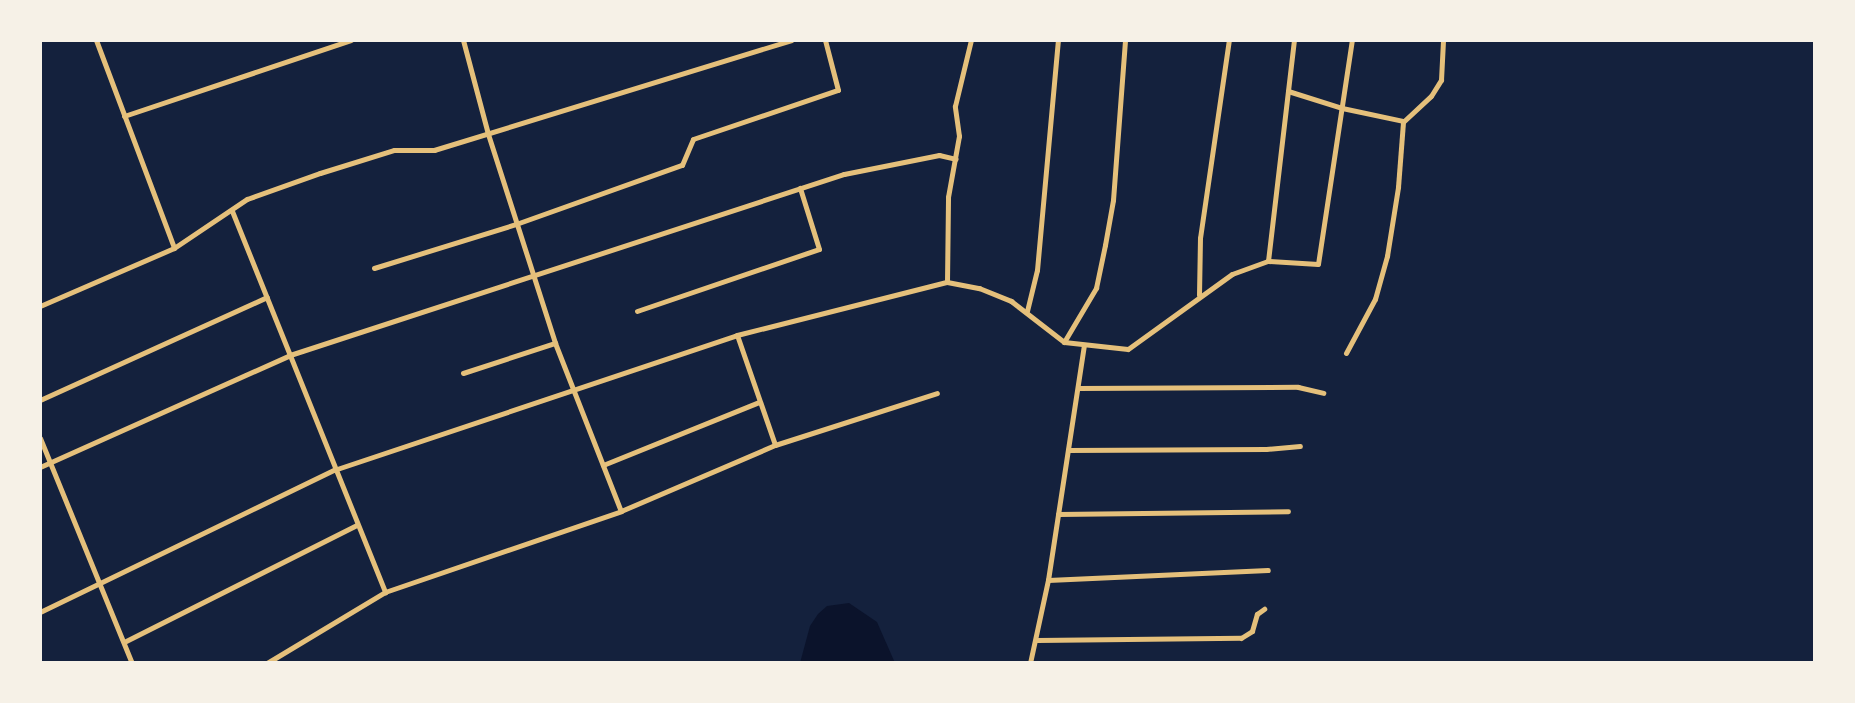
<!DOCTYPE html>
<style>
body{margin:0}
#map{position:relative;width:1855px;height:703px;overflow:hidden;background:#14213d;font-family:"Nunito Sans",sans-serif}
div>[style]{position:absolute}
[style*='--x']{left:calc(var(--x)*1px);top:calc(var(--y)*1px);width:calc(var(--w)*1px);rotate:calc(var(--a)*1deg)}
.water>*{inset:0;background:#0b132b}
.minor>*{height:5px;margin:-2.5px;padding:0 2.5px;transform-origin:2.5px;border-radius:2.5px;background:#e5c07b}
span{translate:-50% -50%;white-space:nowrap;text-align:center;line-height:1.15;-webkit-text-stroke:8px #f6f1e7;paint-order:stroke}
.frame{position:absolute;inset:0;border:42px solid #f6f1e7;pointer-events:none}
</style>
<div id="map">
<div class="water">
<i style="clip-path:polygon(849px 603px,877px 622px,895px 663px,800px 663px,810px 626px,818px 614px,827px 606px)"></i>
</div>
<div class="minor">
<i style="--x:96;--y:40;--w:222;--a:69.4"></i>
<i style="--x:463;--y:40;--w:97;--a:75.1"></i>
<i style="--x:488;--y:134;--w:219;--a:72.2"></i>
<i style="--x:555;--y:343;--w:180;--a:68.6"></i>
<i style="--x:1288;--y:91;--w:57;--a:17.5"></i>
<i style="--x:1342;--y:108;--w:62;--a:12"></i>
<i style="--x:124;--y:116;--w:239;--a:-18.5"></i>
<i style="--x:232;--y:211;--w:411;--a:68.1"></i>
<i style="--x:1268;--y:261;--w:223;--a:-83.3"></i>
<i style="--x:374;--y:268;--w:149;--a:-17.2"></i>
<i style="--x:516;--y:224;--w:176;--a:-19.6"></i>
<i style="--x:682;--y:165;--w:28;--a:-67"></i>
<i style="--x:693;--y:139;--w:153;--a:-18.7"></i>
<i style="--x:838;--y:90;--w:52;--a:-104.6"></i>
<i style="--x:947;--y:282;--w:85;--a:-89.3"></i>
<i style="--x:948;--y:197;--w:62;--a:-79.8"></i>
<i style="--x:959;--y:136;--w:30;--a:-98"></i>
<i style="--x:955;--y:106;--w:68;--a:-76.4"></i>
<i style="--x:1199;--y:295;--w:57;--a:-89"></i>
<i style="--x:1200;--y:238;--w:200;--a:-81.7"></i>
<i style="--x:40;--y:306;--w:146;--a:-23.4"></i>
<i style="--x:174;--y:248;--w:88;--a:-33.9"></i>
<i style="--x:247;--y:199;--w:77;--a:-19.6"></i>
<i style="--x:320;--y:173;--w:77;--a:-17.3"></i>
<i style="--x:394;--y:150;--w:40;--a:0"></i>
<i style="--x:434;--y:150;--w:374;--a:-17.1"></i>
<i style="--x:637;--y:311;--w:192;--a:-18.8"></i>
<i style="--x:819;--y:249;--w:64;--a:-107.3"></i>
<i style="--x:1027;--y:311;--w:42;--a:-76.3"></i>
<i style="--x:1037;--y:270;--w:231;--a:-84.8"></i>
<i style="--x:737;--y:335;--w:116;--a:70.9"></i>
<i style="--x:1064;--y:342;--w:63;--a:-59.3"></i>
<i style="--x:1096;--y:288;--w:44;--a:-78.2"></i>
<i style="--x:1105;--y:245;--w:46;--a:-79.9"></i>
<i style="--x:1113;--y:200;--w:160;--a:-85.7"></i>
<i style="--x:1346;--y:353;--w:61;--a:-61.8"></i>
<i style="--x:1375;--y:299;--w:45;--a:-74.4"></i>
<i style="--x:1387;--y:256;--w:70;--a:-80.9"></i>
<i style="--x:1398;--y:187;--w:65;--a:-85.6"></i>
<i style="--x:1403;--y:122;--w:38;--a:-43"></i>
<i style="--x:1431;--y:96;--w:19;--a:-58"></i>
<i style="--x:1441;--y:80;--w:40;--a:-87.1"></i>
<i style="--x:463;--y:373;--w:97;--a:-18.1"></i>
<i style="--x:1078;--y:388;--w:220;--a:-0.3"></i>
<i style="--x:1298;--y:387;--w:26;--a:13"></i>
<i style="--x:40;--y:400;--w:249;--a:-24.4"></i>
<i style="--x:40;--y:438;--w:243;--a:67.8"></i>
<i style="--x:1068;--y:450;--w:198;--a:-0.3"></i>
<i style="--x:1266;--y:449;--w:34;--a:-5"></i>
<i style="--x:603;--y:465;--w:168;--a:-22"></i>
<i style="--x:40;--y:467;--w:274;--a:-24.1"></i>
<i style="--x:290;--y:355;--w:583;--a:-18.09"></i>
<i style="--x:844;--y:174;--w:97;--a:-11.3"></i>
<i style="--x:939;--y:155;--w:17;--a:13"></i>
<i style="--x:1058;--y:514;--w:230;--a:-0.7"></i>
<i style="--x:1048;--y:580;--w:220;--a:-2.6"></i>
<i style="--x:40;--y:612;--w:326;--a:-25.8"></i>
<i style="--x:334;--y:470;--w:425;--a:-18.5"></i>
<i style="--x:737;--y:335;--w:217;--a:-14.2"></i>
<i style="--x:947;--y:282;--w:33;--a:11"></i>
<i style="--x:979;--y:288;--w:35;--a:22"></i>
<i style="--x:1011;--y:301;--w:67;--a:37.7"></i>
<i style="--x:1064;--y:342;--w:64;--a:6.2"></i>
<i style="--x:1128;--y:349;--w:128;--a:-35.8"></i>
<i style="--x:1232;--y:274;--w:38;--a:-20"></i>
<i style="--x:1268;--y:261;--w:50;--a:3.4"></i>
<i style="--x:1318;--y:264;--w:227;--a:-81.4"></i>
<i style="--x:1037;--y:640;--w:204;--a:-0.6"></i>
<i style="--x:1241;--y:638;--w:13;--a:-32"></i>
<i style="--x:1252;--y:631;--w:18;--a:-74"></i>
<i style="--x:1257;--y:614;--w:9;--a:-36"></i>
<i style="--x:124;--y:642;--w:261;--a:-26.7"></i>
<i style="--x:267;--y:663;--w:138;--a:-31"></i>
<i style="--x:385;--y:592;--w:250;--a:-18.9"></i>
<i style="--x:621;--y:511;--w:168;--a:-23.2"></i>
<i style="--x:775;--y:445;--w:170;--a:-17.8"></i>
<i style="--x:1030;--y:663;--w:85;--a:-77.8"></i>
<i style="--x:1048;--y:580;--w:237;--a:-81.3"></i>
</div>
<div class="frame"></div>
</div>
